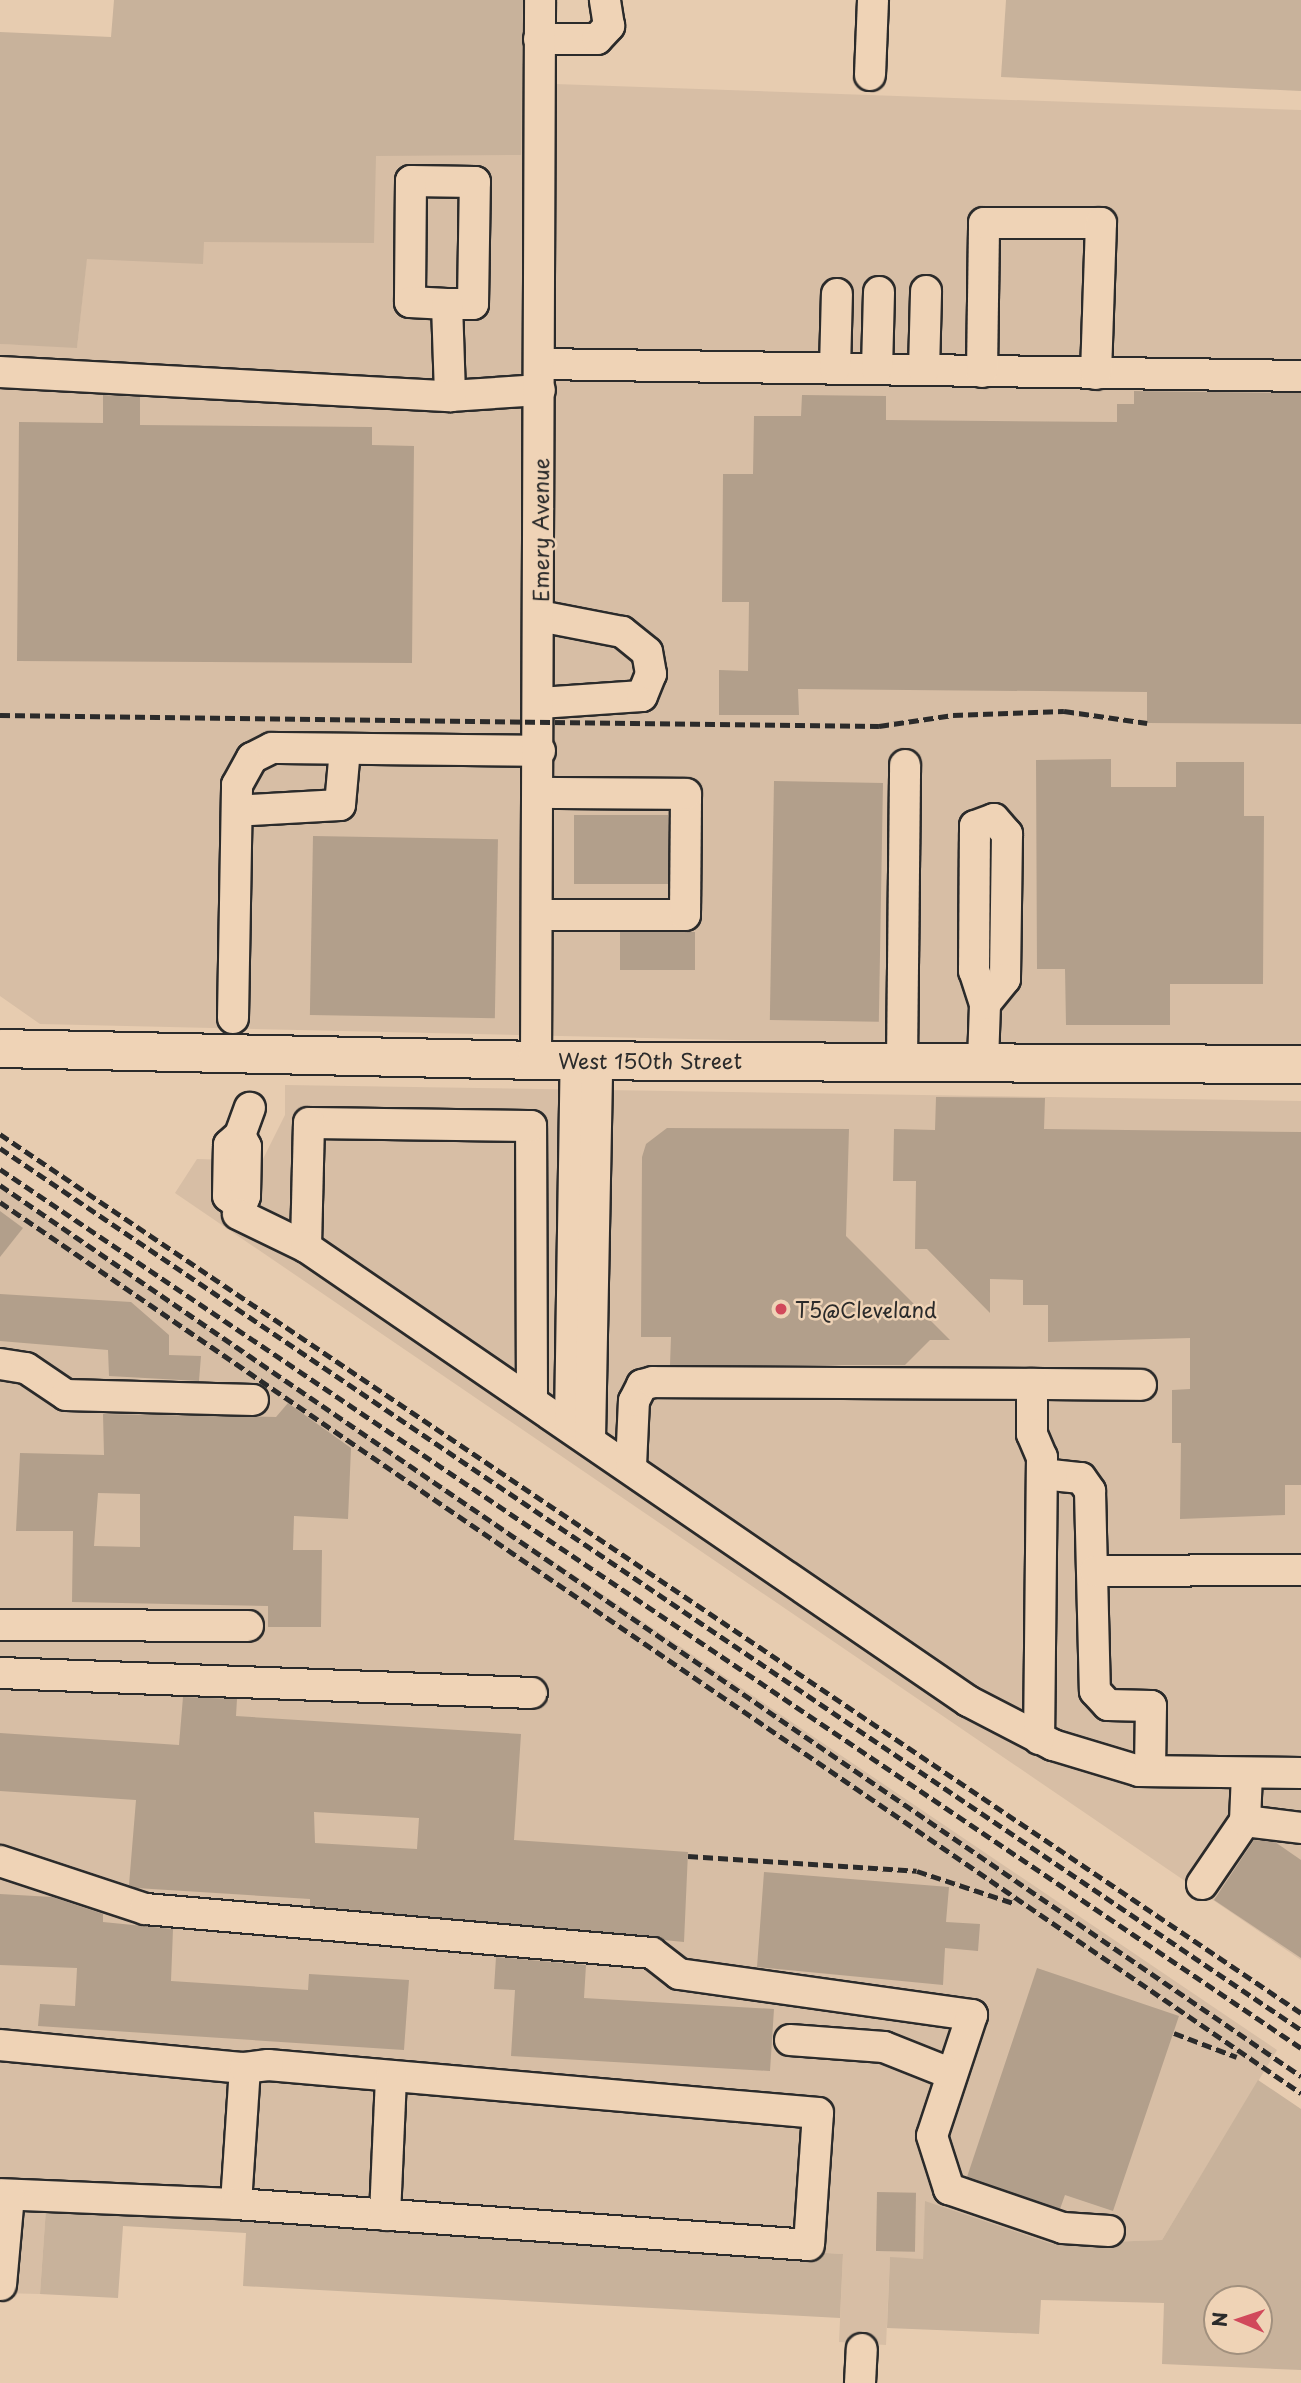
<!DOCTYPE html>
<style>
body{margin:0}
#map{position:relative;width:1301px;height:2383px;overflow:hidden;background:#e7ccb0;font-family:"Playpen Sans",sans-serif}
div>[style]{position:absolute}
[style*='--x']{left:calc(var(--x)*1px);top:calc(var(--y)*1px);width:calc(var(--w)*1px);rotate:calc(var(--a)*1deg)}
.built>*{inset:0;background:#d7bea5}
.green>*{inset:0;background:#c8b29b}
.building>*{inset:0;background:#b29f8b;transform-origin:0 0}
.roads{filter:drop-shadow(2px 0 #2b2b2b) drop-shadow(-2px 0 #2b2b2b) drop-shadow(0 2px #2b2b2b) drop-shadow(0 -2px #2b2b2b)}
.minor>*{height:30px;margin:-15px;padding:0 15px;transform-origin:15px;border-radius:15px;background:#efd3b6}
.major>*{height:37px;margin:-18.5px;padding:0 18.5px;transform-origin:18.5px;border-radius:18.5px;background:#efd3b6}
.rail>*{height:5px;margin-top:-2.5px;transform-origin:0;background:repeating-linear-gradient(90deg,#2b2b2b 0 10px,transparent 0 15px)}
.dots>*{width:19px;height:19px;translate:-50% -50%;box-sizing:border-box;border:4px solid #efd3b6;border-radius:50%}
span{translate:-50% -50%;white-space:nowrap;text-align:center;line-height:1.15;-webkit-text-stroke:5px #efd3b6;paint-order:stroke}
.street-label{font-size:21px;color:#2b2b2b}
.poi-label{font-size:21px;color:#2b2b2b}
.left{translate:0 -50%;text-align:left}
.north{position:absolute;left:1203px;top:2285px;width:70px;height:70px;box-sizing:border-box;background:#efd3b6;border:2px solid #a1907e;border-radius:50%;rotate:272deg;font-size:19px;font-weight:700;line-height:28px;text-align:center;color:#2b2b2b}
.north::after{content:'';display:block;margin:auto;width:24px;height:32px;background:#d1495b;clip-path:polygon(50% 0,100% 100%,50% 72%,0 100%)}
</style>
<div id="map">
<div class="built">
<i style="clip-path:polygon(111px 37px,526px 64px,555px 84px,1301px 110px,1301px 1053px,40px 1024px,0 996px,0 344px,77px 347px)"></i>
<i style="clip-path:polygon(285px 1085px,1301px 1101px,1301px 1960px,175px 1193px,197px 1159px,262px 1161px,285px 1115px)"></i>
<i style="clip-path:polygon(0 1187px,1277px 2050px,1162px 2240px,1052px 2244px,926px 2202px,923px 2259px,890px 2258px,886px 2345px,839px 2342px,843px 2254px,46px 2208px,40px 2294px,0 2293px)"></i>
</div>
<div class="green">
<i style="clip-path:polygon(114px 0,523px 0,521px 155px,376px 156px,374px 243px,204px 242px,203px 264px,87px 259px,77px 348px,0 344px,0 32px,111px 37px)"></i>
<i style="clip-path:polygon(1006px 0,1301px 0,1301px 91px,1001px 77px)"></i>
<i style="clip-path:polygon(evenodd,1258px 2080px,1301px 2109px,1301px 2370px,1162px 2364px,1164px 2303px,1041px 2300px,1039px 2334px,887px 2328px,890px 2257px,923px 2259px,925px 2201px,1052px 2244px,1162px 2240px,1258px 2080px,1217px 2299px,1259px 2299px,1259px 2341px,1217px 2341px,1217px 2299px)"></i>
<i style="clip-path:polygon(46px 2208px,843px 2254px,840px 2318px,243px 2286px,246px 2233px,123px 2226px,118px 2298px,40px 2294px)"></i>
</div>
<div class="building">
<i style="clip-path:polygon(1134px 391px,1301px 393px,1301px 724px,1147px 723px,1147px 692px,798px 689px,799px 715px,719px 715px,719px 670px,748px 671px,749px 602px,722px 602px,723px 474px,753px 474px,754px 416px,801px 416px,802px 395px,886px 396px,886px 420px,1117px 422px,1117px 404px,1134px 404px)"></i>
<i style="clip-path:polygon(103px 395px,140px 397px,140px 425px,372px 427px,372px 445px,414px 446px,412px 663px,17px 661px,19px 422px,103px 423px)"></i>
<i style="clip-path:polygon(1111px 759px,1111px 787px,1176px 787px,1176px 762px,1244px 762px,1244px 816px,1264px 816px,1263px 984px,1170px 984px,1170px 1025px,1066px 1025px,1065px 969px,1037px 969px,1036px 760px)"></i>
<i style="left:774px;top:781px;width:109px;height:239px;rotate:1deg"></i>
<i style="left:574px;top:815px;width:94px;height:69px"></i>
<i style="left:313px;top:836px;width:185px;height:179px;rotate:1deg"></i>
<i style="left:695px;top:932px;width:38px;height:75px;rotate:90deg"></i>
<i style="clip-path:polygon(936px 1097px,1045px 1098px,1044px 1129px,1301px 1132px,1301px 1485px,1285px 1485px,1285px 1515px,1180px 1519px,1181px 1443px,1172px 1443px,1172px 1390px,1190px 1389px,1190px 1338px,1048px 1342px,1048px 1305px,1023px 1305px,1023px 1280px,990px 1279px,990px 1313px,927px 1249px,915px 1249px,916px 1181px,893px 1181px,894px 1129px,935px 1130px)"></i>
<i style="clip-path:polygon(667px 1128px,849px 1129px,846px 1236px,950px 1340px,930px 1340px,905px 1365px,670px 1365px,671px 1337px,641px 1337px,642px 1157px,646px 1144px)"></i>
<i style="clip-path:polygon(0 1211px,23px 1228px,0 1257px)"></i>
<i style="clip-path:polygon(0 1294px,131px 1302px,169px 1335px,169px 1355px,201px 1356px,199px 1381px,109px 1376px,108px 1350px,0 1341px)"></i>
<i style="clip-path:polygon(evenodd,288px 1403px,351px 1448px,348px 1519px,294px 1516px,293px 1550px,322px 1550px,321px 1627px,268px 1627px,268px 1606px,72px 1602px,73px 1531px,16px 1531px,20px 1453px,104px 1455px,103px 1414px,276px 1417px,288px 1403px,98px 1493px,140px 1494px,140px 1547px,94px 1546px,98px 1493px)"></i>
<i style="clip-path:polygon(evenodd,183px 1697px,237px 1699px,236px 1716px,521px 1734px,514px 1840px,688px 1852px,684px 1942px,310px 1906px,310px 1899px,136px 1888px,129px 1885px,136px 1800px,0 1791px,0 1733px,179px 1745px,183px 1697px,314px 1812px,419px 1818px,417px 1849px,315px 1843px,314px 1812px)"></i>
<i style="clip-path:polygon(1254px 1840px,1275px 1842px,1301px 1860px,1301px 1958px,1214px 1900px)"></i>
<i style="clip-path:polygon(764px 1872px,949px 1887px,946px 1922px,980px 1924px,978px 1951px,945px 1948px,943px 1985px,757px 1967px)"></i>
<i style="clip-path:polygon(0 1894px,52px 1897px,103px 1914px,103px 1922px,173px 1929px,171px 1981px,308px 1990px,309px 1974px,409px 1980px,404px 2050px,38px 2026px,40px 2004px,75px 2006px,77px 1968px,0 1965px)"></i>
<i style="clip-path:polygon(496px 1957px,586px 1965px,584px 1998px,774px 2009px,770px 2071px,511px 2056px,515px 1990px,494px 1989px)"></i>
<i style="clip-path:polygon(1037px 1968px,1179px 2016px,1113px 2211px,1065px 2195px,1060px 2209px,967px 2177px)"></i>
<i style="left:877px;top:2192px;width:39px;height:59px;rotate:1deg"></i>
</div>
<div class="roads">
<div class="minor">
<i style="--x:539;--y:39;--w:58;--a:0"></i>
<i style="--x:597;--y:39;--w:18;--a:-47"></i>
<i style="--x:609;--y:26;--w:26;--a:-99"></i>
<i style="--x:870;--y:75;--w:75;--a:-87.7"></i>
<i style="--x:447;--y:304;--w:26;--a:0"></i>
<i style="--x:473;--y:304;--w:122;--a:-89.1"></i>
<i style="--x:475;--y:182;--w:64;--a:-179.1"></i>
<i style="--x:411;--y:181;--w:121;--a:90.5"></i>
<i style="--x:410;--y:302;--w:37;--a:3"></i>
<i style="--x:447;--y:304;--w:92;--a:88.1"></i>
<i style="--x:450;--y:396;--w:90;--a:-3.8"></i>
<i style="--x:540;--y:364;--w:761;--a:0.9"></i>
<i style="--x:835;--y:368;--w:74;--a:-88.5"></i>
<i style="--x:877;--y:369;--w:77;--a:-88.5"></i>
<i style="--x:924;--y:370;--w:79;--a:-88.5"></i>
<i style="--x:0;--y:372;--w:451;--a:3.1"></i>
<i style="--x:982;--y:372;--w:149;--a:-89.2"></i>
<i style="--x:984;--y:223;--w:117;--a:0"></i>
<i style="--x:1101;--y:223;--w:151;--a:91.9"></i>
<i style="--x:540;--y:703;--w:102;--a:-3.9"></i>
<i style="--x:642;--y:696;--w:24;--a:-68"></i>
<i style="--x:651;--y:674;--w:22;--a:-100"></i>
<i style="--x:647;--y:652;--w:32;--a:-141"></i>
<i style="--x:622;--y:632;--w:84;--a:-169"></i>
<i style="--x:251;--y:810;--w:89;--a:-3.2"></i>
<i style="--x:340;--y:805;--w:56;--a:-84.9"></i>
<i style="--x:538;--y:915;--w:147;--a:0"></i>
<i style="--x:685;--y:915;--w:121;--a:-89.5"></i>
<i style="--x:686;--y:794;--w:147;--a:-179.6"></i>
<i style="--x:233;--y:1018;--w:233;--a:-89"></i>
<i style="--x:237;--y:785;--w:31;--a:-61"></i>
<i style="--x:252;--y:758;--w:22;--a:-27"></i>
<i style="--x:272;--y:748;--w:268;--a:0.6"></i>
<i style="--x:536;--y:1060;--w:1060;--a:-89.78"></i>
<i style="--x:902;--y:1062;--w:297;--a:-89.4"></i>
<i style="--x:983;--y:1062;--w:58;--a:-88"></i>
<i style="--x:985;--y:1004;--w:35;--a:-108"></i>
<i style="--x:974;--y:971;--w:145;--a:-89.6"></i>
<i style="--x:975;--y:826;--w:20;--a:-20"></i>
<i style="--x:994;--y:819;--w:20;--a:49"></i>
<i style="--x:1007;--y:834;--w:145;--a:90.8"></i>
<i style="--x:1005;--y:979;--w:32;--a:129"></i>
<i style="--x:240;--y:1135;--w:29;--a:-70"></i>
<i style="--x:237;--y:1203;--w:11;--a:-142"></i>
<i style="--x:228;--y:1196;--w:51;--a:-88.9"></i>
<i style="--x:229;--y:1145;--w:15;--a:-42"></i>
<i style="--x:240;--y:1135;--w:13;--a:63"></i>
<i style="--x:246;--y:1147;--w:49;--a:91.2"></i>
<i style="--x:245;--y:1196;--w:19;--a:111"></i>
<i style="--x:238;--y:1214;--w:76;--a:25.9"></i>
<i style="--x:0;--y:1364;--w:26;--a:9"></i>
<i style="--x:26;--y:1368;--w:48;--a:34"></i>
<i style="--x:66;--y:1395;--w:187;--a:1.5"></i>
<i style="--x:1032;--y:1384;--w:109;--a:0.5"></i>
<i style="--x:532;--y:1397;--w:271;--a:-90.2"></i>
<i style="--x:531;--y:1126;--w:222;--a:-179.2"></i>
<i style="--x:309;--y:1123;--w:124;--a:91.4"></i>
<i style="--x:306;--y:1247;--w:803;--a:34.44"></i>
<i style="--x:968;--y:1701;--w:96;--a:27.4"></i>
<i style="--x:1053;--y:1745;--w:90;--a:16.8"></i>
<i style="--x:1139;--y:1771;--w:162;--a:0.7"></i>
<i style="--x:570;--y:1422;--w:362;--a:-89.1"></i>
<i style="--x:590;--y:1439;--w:379;--a:-88.9"></i>
<i style="--x:631;--y:1466;--w:65;--a:-87.4"></i>
<i style="--x:634;--y:1401;--w:18;--a:-63"></i>
<i style="--x:642;--y:1385;--w:11;--a:-15"></i>
<i style="--x:653;--y:1382;--w:379;--a:0.3"></i>
<i style="--x:1032;--y:1384;--w:50;--a:90"></i>
<i style="--x:1032;--y:1434;--w:25;--a:67"></i>
<i style="--x:1042;--y:1457;--w:282;--a:90.6"></i>
<i style="--x:1042;--y:1474;--w:39;--a:6"></i>
<i style="--x:1081;--y:1478;--w:16;--a:55"></i>
<i style="--x:1090;--y:1491;--w:200;--a:88.6"></i>
<i style="--x:1095;--y:1691;--w:19;--a:47"></i>
<i style="--x:1108;--y:1705;--w:43;--a:1.3"></i>
<i style="--x:1151;--y:1706;--w:65;--a:90.9"></i>
<i style="--x:1095;--y:1571;--w:206;--a:-0.3"></i>
<i style="--x:0;--y:1625;--w:248;--a:0.2"></i>
<i style="--x:0;--y:1673;--w:532;--a:2.15"></i>
<i style="--x:1245;--y:1821;--w:56;--a:7.1"></i>
<i style="--x:0;--y:1861;--w:153;--a:18.3"></i>
<i style="--x:145;--y:1909;--w:509;--a:4.96"></i>
<i style="--x:652;--y:1953;--w:34;--a:38"></i>
<i style="--x:679;--y:1974;--w:296;--a:8"></i>
<i style="--x:972;--y:2015;--w:127;--a:108.3"></i>
<i style="--x:932;--y:2136;--w:56;--a:72.2"></i>
<i style="--x:949;--y:2189;--w:120;--a:18.9"></i>
<i style="--x:1063;--y:2228;--w:46;--a:3.7"></i>
<i style="--x:1202;--y:1884;--w:76;--a:-55.7"></i>
<i style="--x:1245;--y:1821;--w:48;--a:-87.6"></i>
<i style="--x:790;--y:2040;--w:94;--a:4.3"></i>
<i style="--x:884;--y:2047;--w:73;--a:21.7"></i>
<i style="--x:0;--y:2045;--w:246;--a:5.4"></i>
<i style="--x:245;--y:2068;--w:136;--a:93.8"></i>
<i style="--x:236;--y:2204;--w:236;--a:-177.6"></i>
<i style="--x:236;--y:2204;--w:574;--a:4.09"></i>
<i style="--x:809;--y:2245;--w:132;--a:-86.1"></i>
<i style="--x:818;--y:2113;--w:552;--a:-175.01"></i>
<i style="--x:268;--y:2065;--w:23;--a:173"></i>
<i style="--x:385;--y:2215;--w:139;--a:-87.5"></i>
<i style="--x:1;--y:2285;--w:90;--a:-84.9"></i>
<i style="--x:860;--y:2383;--w:34;--a:-87"></i>
</div>
<div class="major">
<i style="--x:0;--y:1048;--w:536;--a:1.28"></i>
<i style="--x:536;--y:1060;--w:765;--a:0.3"></i>
</div>
</div>
<div class="rail">
<i style="--x:0;--y:715;--w:879;--a:0.72"></i>
<i style="--x:879;--y:726;--w:75;--a:-8.5"></i>
<i style="--x:953;--y:715;--w:111;--a:-2.1"></i>
<i style="--x:1064;--y:711;--w:84;--a:8.2"></i>
<i style="--x:0;--y:1134;--w:1570;--a:34.04"></i>
<i style="--x:0;--y:1148;--w:1572;--a:34.13"></i>
<i style="--x:0;--y:1169;--w:1570;--a:34.04"></i>
<i style="--x:0;--y:1185;--w:1577;--a:34.41"></i>
<i style="--x:0;--y:1202;--w:1577;--a:34.41"></i>
<i style="--x:688;--y:1856;--w:229;--a:3.7"></i>
<i style="--x:917;--y:1871;--w:101;--a:18.4"></i>
<i style="--x:1174;--y:2033;--w:67;--a:20.9"></i>
</div>
<div class="dots">
<i style="left:781px;top:1309px;background:#d1495b"></i>
</div>
<div class="street-label">
<span style="left:540px;top:530px;rotate:-90deg">Emery Avenue</span>
<span style="left:650px;top:1060px">West 150th Street</span>
</div>
<div class="poi-label">
<span class="left" style="left:795px;top:1309px">T5@Cleveland</span>
</div>
<div class="north">N</div>
</div>
